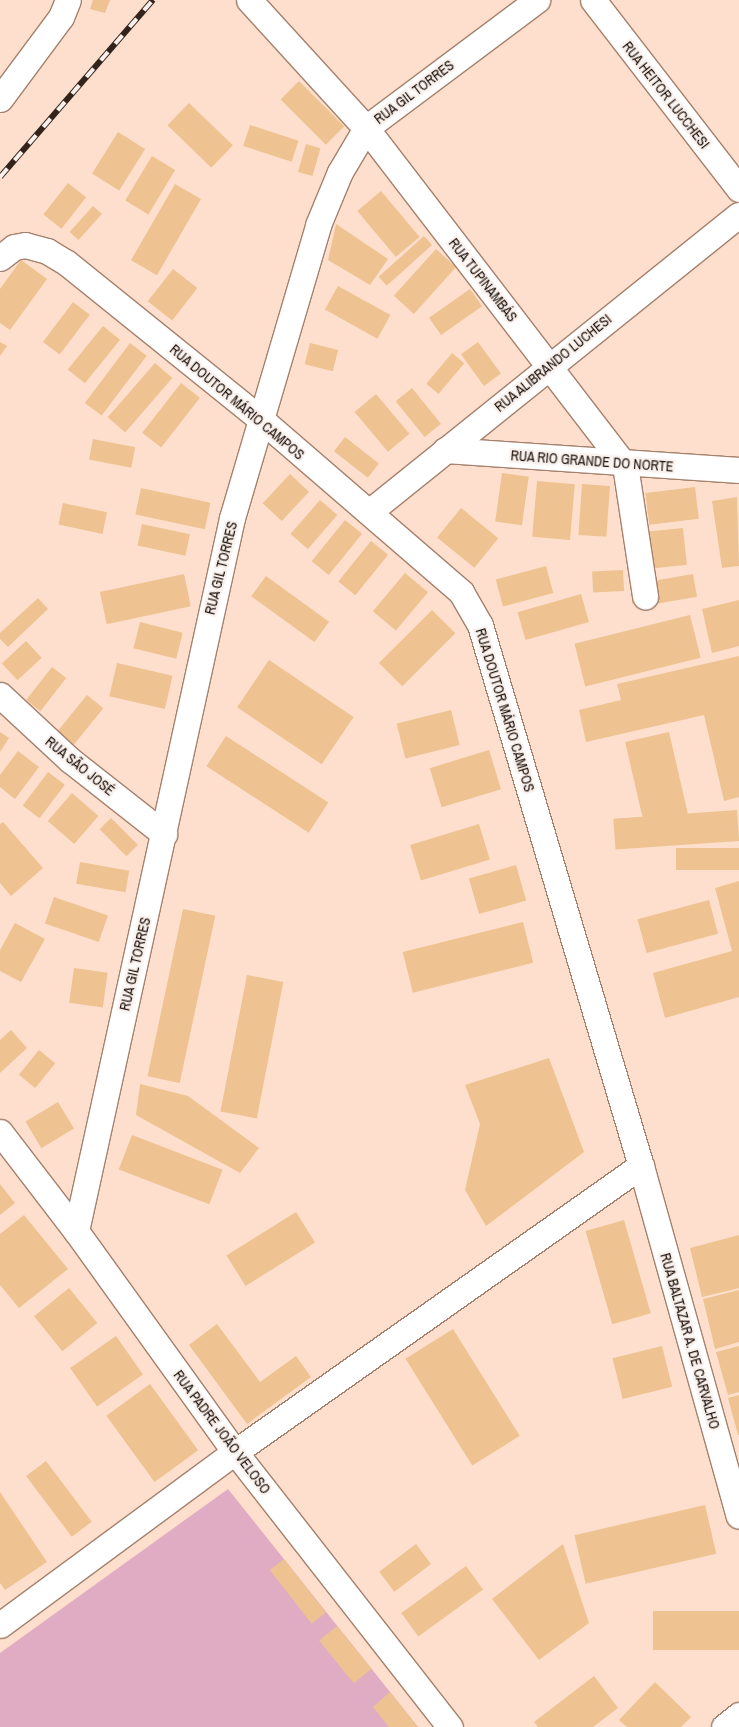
<!DOCTYPE html>
<meta charset="utf-8">
<style>
body{margin:0}
#map{position:relative;width:739px;height:1727px;overflow:hidden;background:#fedfcd;font-family:"Archivo Narrow",sans-serif}
div>[style]{position:absolute}
[style*='--x']{left:calc(var(--x)*1px);top:calc(var(--y)*1px);width:calc(var(--w)*1px);rotate:calc(var(--a)*1deg)}
.green>*{inset:0;background:#e0acc3}
.building>*{inset:0;background:#eec391;transform-origin:0 0}
.roads{filter:drop-shadow(1px 0 #a5816d) drop-shadow(-1px 0 #a5816d) drop-shadow(0 1px #a5816d) drop-shadow(0 -1px #a5816d)}
.street>*{height:25px;margin:-12.5px;padding:0 12.5px;transform-origin:12.5px;border-radius:12.5px;background:#fff}
.rail>*{height:5.5px;margin-top:-2.75px;transform-origin:0;background:repeating-linear-gradient(90deg,#f9f1ed 0 11px,#33241b 0 22px);box-sizing:border-box;border-block:1px solid #33241b}
span{translate:-50% -50%;white-space:nowrap;text-align:center;line-height:1.15;-webkit-text-stroke:4.5px #f9f1ed;paint-order:stroke}
.street-label{font-size:14px;color:#1c0f07}
</style>
<div id="map">
<div class="green">
<i style="clip-path:polygon(228px 1489px,418px 1727px,0 1727px,0 1653px)"></i>
</div>
<div class="building">
<i style="clip-path:polygon(93px 0,110px 0,105px 13px,90px 9px)"></i>
<i style="left:299px;top:81px;width:64px;height:26px;rotate:45deg"></i>
<i style="left:189px;top:103px;width:61px;height:31px;rotate:44deg"></i>
<i style="left:250px;top:125px;width:51px;height:22px;rotate:18deg"></i>
<i style="left:118px;top:132px;width:32px;height:49px;rotate:32deg"></i>
<i style="left:306px;top:144px;width:15px;height:29px;rotate:16deg"></i>
<i style="left:152px;top:156px;width:27px;height:52px;rotate:31deg"></i>
<i style="left:68px;top:183px;width:23px;height:40px;rotate:38deg"></i>
<i style="left:175px;top:184px;width:30px;height:88px;rotate:30deg"></i>
<i style="left:381px;top:191px;width:60px;height:31px;rotate:50deg"></i>
<i style="left:93px;top:206px;width:12px;height:35px;rotate:42deg"></i>
<i style="clip-path:polygon(336px 224px,388px 259px,370px 285px,328px 260px)"></i>
<i style="left:424px;top:236px;width:12px;height:61px;rotate:48deg"></i>
<i style="left:436px;top:249px;width:27px;height:63px;rotate:42deg"></i>
<i style="clip-path:polygon(21px 260px,47px 279px,10px 330px,0 323px,0 289px)"></i>
<i style="left:173px;top:269px;width:31px;height:41px;rotate:38deg"></i>
<i style="left:338px;top:286px;width:60px;height:27px;rotate:29deg"></i>
<i style="left:470px;top:289px;width:21px;height:50px;rotate:55deg"></i>
<i style="left:73px;top:302px;width:21px;height:50px;rotate:37deg"></i>
<i style="left:103px;top:326px;width:22px;height:56px;rotate:39deg"></i>
<i style="clip-path:polygon(0 342px,7px 346px,0 356px)"></i>
<i style="left:478px;top:342px;width:39px;height:21px;rotate:54deg"></i>
<i style="left:130px;top:343px;width:21px;height:75px;rotate:37deg"></i>
<i style="left:310px;top:343px;width:29px;height:22px;rotate:14deg"></i>
<i style="left:452px;top:353px;width:16px;height:40px;rotate:40deg"></i>
<i style="left:155px;top:363px;width:23px;height:72px;rotate:41deg"></i>
<i style="left:181px;top:383px;width:24px;height:63px;rotate:38deg"></i>
<i style="left:412px;top:388px;width:46px;height:21px;rotate:51deg"></i>
<i style="left:376px;top:394px;width:52px;height:28px;rotate:50deg"></i>
<i style="left:345px;top:437px;width:43px;height:18px;rotate:38deg"></i>
<i style="left:93px;top:439px;width:43px;height:21px;rotate:11deg"></i>
<i style="left:502px;top:473px;width:27px;height:49px;rotate:8deg"></i>
<i style="left:290px;top:474px;width:26px;height:40px;rotate:43deg"></i>
<i style="left:537px;top:481px;width:38px;height:56px;rotate:5deg"></i>
<i style="left:582px;top:484px;width:28px;height:51px;rotate:4deg"></i>
<i style="left:695px;top:487px;width:32px;height:50px;rotate:83deg"></i>
<i style="left:141px;top:488px;width:71px;height:27px;rotate:12deg"></i>
<i style="clip-path:polygon(737px 497px,739px 566px,722px 568px,712px 501px)"></i>
<i style="left:320px;top:500px;width:23px;height:45px;rotate:41deg"></i>
<i style="left:63px;top:503px;width:45px;height:22px;rotate:12deg"></i>
<i style="left:461px;top:508px;width:48px;height:38px;rotate:39deg"></i>
<i style="left:345px;top:520px;width:22px;height:53px;rotate:39deg"></i>
<i style="left:142px;top:524px;width:49px;height:22px;rotate:12deg"></i>
<i style="left:683px;top:528px;width:37px;height:37px;rotate:84deg"></i>
<i style="left:371px;top:541px;width:22px;height:52px;rotate:39deg"></i>
<i style="left:546px;top:566px;width:28px;height:52px;rotate:75deg"></i>
<i style="left:623px;top:570px;width:21px;height:31px;rotate:87deg"></i>
<i style="left:405px;top:573px;width:30px;height:50px;rotate:40deg"></i>
<i style="left:184px;top:574px;width:33px;height:86px;rotate:78deg"></i>
<i style="left:693px;top:574px;width:23px;height:41px;rotate:80deg"></i>
<i style="left:266px;top:576px;width:78px;height:25px;rotate:36deg"></i>
<i style="left:581px;top:594px;width:29px;height:66px;rotate:74deg"></i>
<i style="clip-path:polygon(38px 598px,48px 609px,8px 647px,0 639px,0 633px)"></i>
<i style="clip-path:polygon(739px 600px,739px 646px,712px 653px,702px 609px)"></i>
<i style="left:432px;top:610px;width:33px;height:75px;rotate:45deg"></i>
<i style="left:690px;top:615px;width:44px;height:119px;rotate:76deg"></i>
<i style="left:140px;top:622px;width:44px;height:27px;rotate:14deg"></i>
<i style="left:26px;top:641px;width:23px;height:33px;rotate:47deg"></i>
<i style="clip-path:polygon(739px 656px,739px 797px,724px 801px,704px 715px,586px 742px,579px 710px,621px 700px,617px 684px)"></i>
<i style="left:269px;top:660px;width:102px;height:57px;rotate:34deg"></i>
<i style="left:117px;top:663px;width:57px;height:34px;rotate:13deg"></i>
<i style="left:52px;top:667px;width:18px;height:42px;rotate:38deg"></i>
<i style="left:87px;top:695px;width:21px;height:49px;rotate:39deg"></i>
<i style="left:451px;top:710px;width:36px;height:56px;rotate:76deg"></i>
<i style="clip-path:polygon(0 732px,9px 738px,0 752px)"></i>
<i style="left:669px;top:732px;width:85px;height:45px;rotate:77deg"></i>
<i style="left:226px;top:736px;width:122px;height:36px;rotate:33deg"></i>
<i style="left:489px;top:750px;width:41px;height:62px;rotate:73deg"></i>
<i style="clip-path:polygon(18px 751px,39px 767px,15px 799px,0 787px,0 775px)"></i>
<i style="left:48px;top:772px;width:21px;height:42px;rotate:37deg"></i>
<i style="left:72px;top:793px;width:35px;height:37px;rotate:41deg"></i>
<i style="left:737px;top:810px;width:31px;height:124px;rotate:86deg"></i>
<i style="left:111px;top:818px;width:38px;height:16px;rotate:45deg"></i>
<i style="clip-path:polygon(3px 822px,43px 868px,11px 896px,0 883px,0 824px)"></i>
<i style="left:479px;top:824px;width:37px;height:72px;rotate:73deg"></i>
<i style="left:739px;top:848px;width:22px;height:63px;rotate:90deg"></i>
<i style="left:80px;top:862px;width:50px;height:22px;rotate:10deg"></i>
<i style="left:516px;top:865px;width:37px;height:49px;rotate:74deg"></i>
<i style="clip-path:polygon(739px 881px,739px 997px,665px 1018px,653px 973px,732px 951px,715px 888px)"></i>
<i style="left:54px;top:897px;width:57px;height:28px;rotate:19deg"></i>
<i style="left:709px;top:900px;width:35px;height:74px;rotate:75deg"></i>
<i style="left:183px;top:909px;width:33px;height:171px;rotate:12deg"></i>
<i style="left:523px;top:922px;width:42px;height:124px;rotate:76deg"></i>
<i style="clip-path:polygon(15px 923px,45px 939px,21px 982px,0 971px,0 950px)"></i>
<i style="left:74px;top:968px;width:34px;height:35px;rotate:8deg"></i>
<i style="left:247px;top:975px;width:37px;height:139px;rotate:11deg"></i>
<i style="clip-path:polygon(11px 1030px,27px 1048px,0 1073px,0 1040px)"></i>
<i style="left:39px;top:1050px;width:21px;height:32px;rotate:39deg"></i>
<i style="clip-path:polygon(549px 1058px,584px 1152px,486px 1226px,465px 1190px,480px 1124px,465px 1085px)"></i>
<i style="clip-path:polygon(140px 1084px,188px 1096px,259px 1148px,240px 1173px,136px 1115px)"></i>
<i style="left:58px;top:1102px;width:31px;height:38px;rotate:59deg"></i>
<i style="left:132px;top:1135px;width:97px;height:37px;rotate:21deg"></i>
<i style="clip-path:polygon(0 1184px,15px 1203px,0 1215px)"></i>
<i style="left:296px;top:1212px;width:36px;height:82px;rotate:58deg"></i>
<i style="clip-path:polygon(24px 1215px,68px 1269px,19px 1308px,0 1285px,0 1234px)"></i>
<i style="left:624px;top:1220px;width:97px;height:40px;rotate:74deg"></i>
<i style="clip-path:polygon(739px 1235px,739px 1288px,702px 1297px,690px 1248px)"></i>
<i style="left:69px;top:1288px;width:45px;height:45px;rotate:51deg"></i>
<i style="clip-path:polygon(739px 1290px,739px 1342px,715px 1349px,703px 1299px)"></i>
<i style="clip-path:polygon(217px 1324px,260px 1382px,296px 1356px,311px 1377px,247px 1424px,189px 1345px)"></i>
<i style="left:453px;top:1329px;width:126px;height:56px;rotate:58deg"></i>
<i style="left:116px;top:1336px;width:47px;height:56px;rotate:55deg"></i>
<i style="left:662px;top:1346px;width:42px;height:51px;rotate:76deg"></i>
<i style="clip-path:polygon(739px 1346px,739px 1392px,728px 1395px,716px 1352px)"></i>
<i style="left:150px;top:1384px;width:82px;height:54px;rotate:54deg"></i>
<i style="clip-path:polygon(739px 1395px,739px 1435px,738px 1435px,728px 1398px)"></i>
<i style="left:46px;top:1461px;width:76px;height:25px;rotate:53deg"></i>
<i style="clip-path:polygon(0 1492px,47px 1562px,5px 1590px,0 1583px)"></i>
<i style="left:705px;top:1505px;width:50px;height:134px;rotate:77deg"></i>
<i style="left:416px;top:1544px;width:25px;height:46px;rotate:53deg"></i>
<i style="clip-path:polygon(563px 1544px,589px 1623px,539px 1660px,492px 1599px)"></i>
<i style="left:284px;top:1559px;width:68px;height:18px;rotate:52deg"></i>
<i style="left:466px;top:1566px;width:29px;height:80px;rotate:54deg"></i>
<i style="left:739px;top:1611px;width:39px;height:86px;rotate:90deg"></i>
<i style="left:337px;top:1626px;width:55px;height:23px;rotate:51deg"></i>
<i style="clip-path:polygon(594px 1676px,618px 1708px,593px 1727px,538px 1727px,534px 1722px)"></i>
<i style="clip-path:polygon(655px 1682px,691px 1717px,681px 1727px,627px 1727px,619px 1720px)"></i>
<i style="clip-path:polygon(390px 1692px,418px 1727px,389px 1727px,373px 1707px)"></i>
</div>
<div class="roads">
<div class="street">
<i style="--x:249;--y:0;--w:173;--a:47.6"></i>
<i style="--x:366;--y:128;--w:425;--a:52.5"></i>
<i style="--x:625;--y:465;--w:133;--a:81.3"></i>
<i style="--x:593;--y:0;--w:239;--a:52.3"></i>
<i style="--x:0;--y:99;--w:102;--a:-53.4"></i>
<i style="--x:61;--y:17;--w:18;--a:-68"></i>
<i style="--x:0;--y:258;--w:18;--a:-38"></i>
<i style="--x:14;--y:247;--w:11;--a:-10"></i>
<i style="--x:25;--y:245;--w:23;--a:15"></i>
<i style="--x:47;--y:251;--w:23;--a:31"></i>
<i style="--x:67;--y:263;--w:252;--a:38.9"></i>
<i style="--x:263;--y:421;--w:262;--a:40.8"></i>
<i style="--x:461;--y:592;--w:38;--a:60"></i>
<i style="--x:480;--y:625;--w:564;--a:73.43"></i>
<i style="--x:641;--y:1166;--w:363;--a:74.4"></i>
<i style="--x:445;--y:450;--w:295;--a:3.9"></i>
<i style="--x:369;--y:512;--w:474;--a:-38.8"></i>
<i style="--x:0;--y:695;--w:96;--a:42.9"></i>
<i style="--x:70;--y:760;--w:120;--a:38.2"></i>
<i style="--x:0;--y:1132;--w:125;--a:52.5"></i>
<i style="--x:76;--y:1231;--w:272;--a:54.3"></i>
<i style="--x:235;--y:1452;--w:349;--a:52"></i>
<i style="--x:76;--y:1231;--w:730;--a:-77.66"></i>
<i style="--x:232;--y:518;--w:305;--a:-73.6"></i>
<i style="--x:318;--y:225;--w:57;--a:-67.5"></i>
<i style="--x:340;--y:172;--w:51;--a:-59.4"></i>
<i style="--x:366;--y:128;--w:214;--a:-36.8"></i>
<i style="--x:0;--y:1625;--w:292;--a:-36.4"></i>
<i style="--x:235;--y:1452;--w:497;--a:-35.2"></i>
<i style="--x:724;--y:1727;--w:19;--a:-39"></i>
</div>
</div>
<div class="rail">
<i style="--x:0;--y:177;--w:234;--a:-49.2"></i>
</div>
<div class="street-label">
<span style="left:414px;top:92px;rotate:-37deg">RUA GIL TORRES</span>
<span style="left:666px;top:95px;rotate:52deg">RUA HEITOR LUCCHESI</span>
<span style="left:483px;top:280px;rotate:52deg">RUA TUPINAMBÁS</span>
<span style="left:553px;top:363px;rotate:-39deg">RUA ALIBRANDO LUCHESI</span>
<span style="left:237px;top:402px;rotate:40deg">RUA DOUTOR MÁRIO CAMPOS</span>
<span style="left:592px;top:461px;rotate:4deg">RUA RIO GRANDE DO NORTE</span>
<span style="left:221px;top:568px;rotate:-76deg">RUA GIL TORRES</span>
<span style="left:505px;top:710px;rotate:73deg">RUA DOUTOR MÁRIO CAMPOS</span>
<span style="left:80px;top:766px;rotate:39deg">RUA SÃO JOSÉ</span>
<span style="left:135px;top:964px;rotate:-77deg">RUA GIL TORRES</span>
<span style="left:690px;top:1341px;rotate:74deg">RUA BALTAZAR A. DE CARVALHO</span>
<span style="left:222px;top:1432px;rotate:53deg">RUA PADRE JOÃO VELOSO</span>
</div>
</div>
